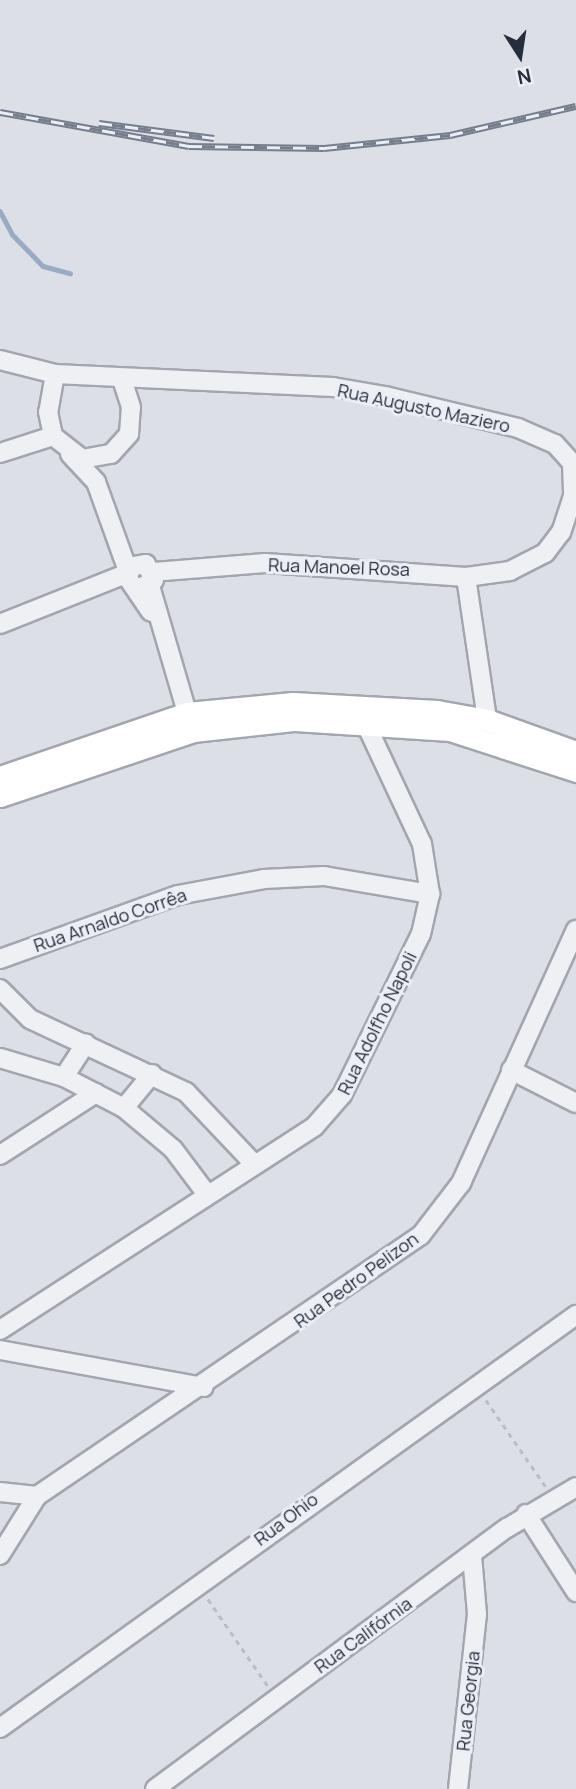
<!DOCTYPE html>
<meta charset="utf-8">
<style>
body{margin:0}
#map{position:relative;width:576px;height:1789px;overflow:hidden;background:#dcdfe6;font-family:Manrope,sans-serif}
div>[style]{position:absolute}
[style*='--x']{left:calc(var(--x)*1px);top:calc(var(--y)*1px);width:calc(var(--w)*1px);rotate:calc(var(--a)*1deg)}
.stream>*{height:4.5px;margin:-2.25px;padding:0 2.25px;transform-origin:2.25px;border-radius:2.25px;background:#98abc5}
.path>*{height:2.5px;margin-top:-1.25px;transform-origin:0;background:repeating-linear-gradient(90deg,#babdc4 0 5px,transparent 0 10px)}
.roads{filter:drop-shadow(2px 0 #a2a6af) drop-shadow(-2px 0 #a2a6af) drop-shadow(0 2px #a2a6af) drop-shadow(0 -2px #a2a6af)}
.minor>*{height:18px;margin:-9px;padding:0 9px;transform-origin:9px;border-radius:9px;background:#eef0f4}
.major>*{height:21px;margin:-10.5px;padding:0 10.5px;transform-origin:10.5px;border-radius:10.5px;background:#fff}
.rail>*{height:7px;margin-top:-3.5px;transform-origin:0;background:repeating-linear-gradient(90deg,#ebeef4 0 13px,#767e8e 0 26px);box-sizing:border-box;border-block:2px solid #767e8e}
span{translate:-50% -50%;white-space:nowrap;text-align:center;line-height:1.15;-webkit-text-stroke:6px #ebeef4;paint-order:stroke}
.street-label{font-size:18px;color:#262d3b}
.north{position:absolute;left:485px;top:21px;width:70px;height:70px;-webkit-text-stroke:5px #ebeef4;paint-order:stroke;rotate:168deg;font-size:19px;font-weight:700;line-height:28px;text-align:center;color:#262d3b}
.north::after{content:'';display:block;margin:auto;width:24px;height:32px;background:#262d3b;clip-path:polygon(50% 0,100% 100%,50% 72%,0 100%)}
</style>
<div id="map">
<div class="stream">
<i style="--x:0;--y:211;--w:27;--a:62"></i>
<i style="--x:13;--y:235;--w:43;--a:45.9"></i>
<i style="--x:43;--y:266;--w:28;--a:15"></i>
</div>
<div class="path">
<i style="--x:486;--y:1400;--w:106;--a:55.4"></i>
<i style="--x:208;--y:1599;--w:106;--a:55.4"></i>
</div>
<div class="roads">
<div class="minor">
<i style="--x:0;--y:360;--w:57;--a:14.3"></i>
<i style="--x:55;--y:374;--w:278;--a:2.7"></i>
<i style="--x:333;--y:387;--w:53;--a:9.8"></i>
<i style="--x:385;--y:396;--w:137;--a:13.5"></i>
<i style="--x:518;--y:428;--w:40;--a:23.4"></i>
<i style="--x:555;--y:444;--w:25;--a:48"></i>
<i style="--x:572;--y:463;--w:33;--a:88"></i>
<i style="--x:573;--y:496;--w:38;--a:108"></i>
<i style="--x:561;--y:532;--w:26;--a:127"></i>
<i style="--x:545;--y:553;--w:39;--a:153"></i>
<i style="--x:510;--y:571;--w:44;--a:172.2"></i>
<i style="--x:466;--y:577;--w:201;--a:-176"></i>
<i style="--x:265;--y:563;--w:111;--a:175.4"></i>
<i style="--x:55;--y:374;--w:39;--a:100"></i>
<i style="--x:48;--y:412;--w:25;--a:78"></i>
<i style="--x:53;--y:436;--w:37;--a:38"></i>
<i style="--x:82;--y:459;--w:29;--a:-10"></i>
<i style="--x:111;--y:454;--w:27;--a:-48"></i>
<i style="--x:129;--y:434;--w:27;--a:-86"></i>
<i style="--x:131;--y:407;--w:28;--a:-108"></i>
<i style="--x:0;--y:453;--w:56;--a:-17.8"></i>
<i style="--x:70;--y:454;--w:38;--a:47"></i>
<i style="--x:96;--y:482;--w:95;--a:70.2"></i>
<i style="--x:466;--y:577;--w:145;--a:81.6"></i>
<i style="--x:150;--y:586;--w:143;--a:73.7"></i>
<i style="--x:138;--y:589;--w:18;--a:-29"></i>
<i style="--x:154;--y:580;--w:18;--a:-117"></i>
<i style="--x:146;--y:564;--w:13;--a:171"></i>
<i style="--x:133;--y:566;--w:13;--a:119"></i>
<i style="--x:127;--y:577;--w:42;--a:55.6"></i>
<i style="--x:0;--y:624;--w:138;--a:-21.7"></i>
<i style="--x:0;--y:959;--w:189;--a:-19.8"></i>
<i style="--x:178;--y:895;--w:87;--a:-10.5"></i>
<i style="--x:264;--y:879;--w:60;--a:-2.9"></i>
<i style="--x:324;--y:876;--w:108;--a:9.6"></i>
<i style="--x:0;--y:989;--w:42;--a:45"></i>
<i style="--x:30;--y:1019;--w:172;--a:25.1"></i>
<i style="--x:186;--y:1092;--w:99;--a:46.6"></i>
<i style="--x:0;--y:1058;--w:67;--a:16.5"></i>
<i style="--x:64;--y:1077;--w:68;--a:27.3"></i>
<i style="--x:124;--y:1108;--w:64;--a:39.9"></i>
<i style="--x:173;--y:1149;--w:55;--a:53.1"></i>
<i style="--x:511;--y:1070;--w:73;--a:26.9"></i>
<i style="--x:64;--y:1077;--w:40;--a:-57.1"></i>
<i style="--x:124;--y:1108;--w:44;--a:-50.5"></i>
<i style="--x:0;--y:1155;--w:114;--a:-32.9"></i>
<i style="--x:0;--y:1330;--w:374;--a:-32.9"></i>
<i style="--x:314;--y:1127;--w:43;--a:-48.8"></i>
<i style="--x:342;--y:1095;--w:179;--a:-63.9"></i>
<i style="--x:421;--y:934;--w:41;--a:-77.3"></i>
<i style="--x:430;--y:894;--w:51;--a:-99.1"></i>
<i style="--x:422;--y:844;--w:137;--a:-115.1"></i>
<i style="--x:0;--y:1350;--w:207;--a:10.3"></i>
<i style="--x:0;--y:1492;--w:37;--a:6"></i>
<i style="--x:37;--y:1496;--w:464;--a:-34.2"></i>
<i style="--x:421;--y:1235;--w:66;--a:-52.4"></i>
<i style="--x:461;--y:1183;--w:278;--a:-65.6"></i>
<i style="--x:526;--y:1514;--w:93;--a:57.3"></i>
<i style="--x:0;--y:1555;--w:70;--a:-57.9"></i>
<i style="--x:0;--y:1728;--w:709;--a:-35.64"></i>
<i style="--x:155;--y:1789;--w:438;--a:-36.6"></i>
<i style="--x:507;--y:1528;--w:80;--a:-30.7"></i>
<i style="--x:458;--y:1789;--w:176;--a:-83.8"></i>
<i style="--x:477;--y:1614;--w:58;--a:-94.9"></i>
</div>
<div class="major">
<i style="--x:0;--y:777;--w:198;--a:-18.9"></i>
<i style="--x:187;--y:713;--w:106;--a:-5.4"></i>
<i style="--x:293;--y:703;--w:144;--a:3.2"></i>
<i style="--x:437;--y:711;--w:51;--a:10.2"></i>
<i style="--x:487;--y:720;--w:95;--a:19.8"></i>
<i style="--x:0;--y:796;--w:204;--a:-18.6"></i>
<i style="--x:193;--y:731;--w:103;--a:-6.2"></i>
<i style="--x:295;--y:720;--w:155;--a:3.7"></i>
<i style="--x:450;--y:730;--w:133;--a:18"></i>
</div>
</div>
<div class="rail">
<i style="--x:0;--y:112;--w:192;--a:10.2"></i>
<i style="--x:189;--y:146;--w:135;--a:0.8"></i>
<i style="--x:324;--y:148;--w:127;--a:-5.9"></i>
<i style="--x:450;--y:135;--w:129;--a:-13"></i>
<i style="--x:99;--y:123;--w:116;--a:7.4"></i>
</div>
<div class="street-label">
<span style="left:424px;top:408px;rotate:12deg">Rua Augusto Maziero</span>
<span style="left:339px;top:567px;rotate:2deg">Rua Manoel Rosa</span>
<span style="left:110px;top:920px;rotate:-19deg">Rua Arnaldo Corrêa</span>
<span style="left:377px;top:1023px;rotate:-64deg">Rua Adolfho Napoli</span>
<span style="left:356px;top:1280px;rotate:-36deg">Rua Pedro Pelizon</span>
<span style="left:286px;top:1519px;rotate:-37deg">Rua Ohio</span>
<span style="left:363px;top:1635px;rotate:-36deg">Rua Califórnia</span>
<span style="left:468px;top:1701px;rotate:-84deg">Rua Georgia</span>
</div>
<div class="north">N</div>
</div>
